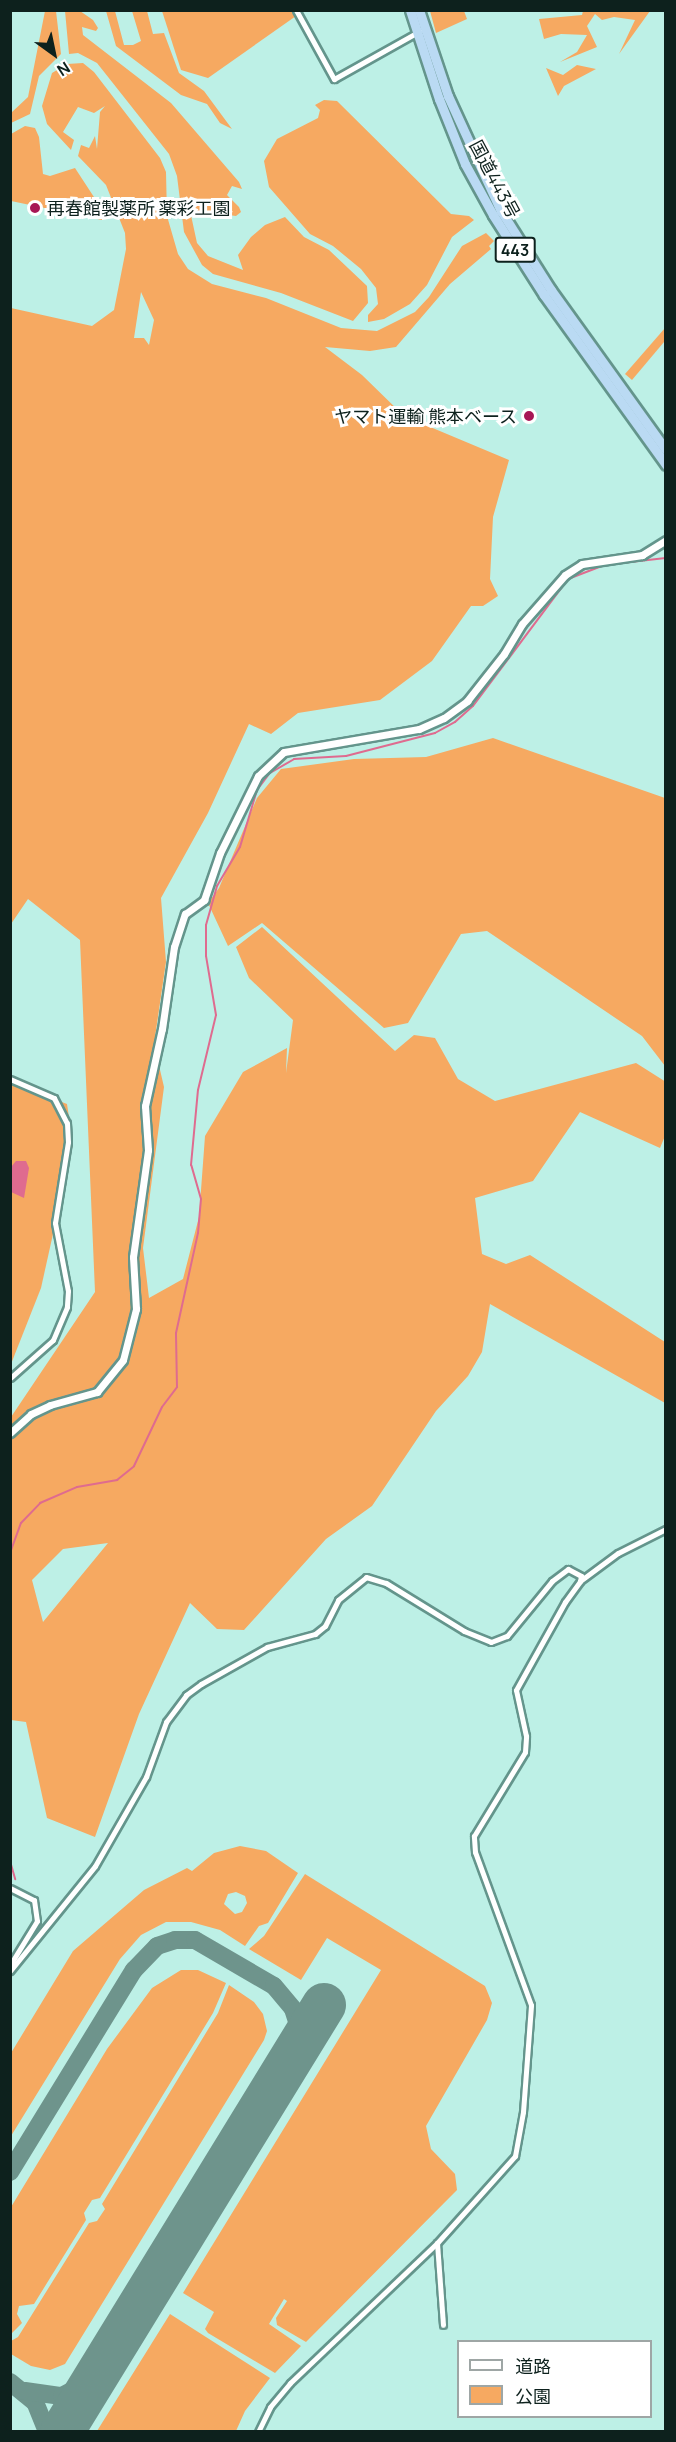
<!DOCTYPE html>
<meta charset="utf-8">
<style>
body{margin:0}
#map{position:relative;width:676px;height:2442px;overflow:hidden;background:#bdf0e6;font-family:Manrope,"Noto Sans JP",sans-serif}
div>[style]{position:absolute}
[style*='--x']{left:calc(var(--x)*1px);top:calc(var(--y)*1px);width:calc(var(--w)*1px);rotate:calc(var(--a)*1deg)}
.green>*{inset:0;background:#f6a961}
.water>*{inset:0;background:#df6b8f}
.stream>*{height:2px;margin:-1px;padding:0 1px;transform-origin:1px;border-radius:1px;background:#df6b8f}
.taxiway>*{height:18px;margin:-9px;padding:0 9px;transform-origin:9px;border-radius:9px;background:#6e948c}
.runway>*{height:44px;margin:-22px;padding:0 22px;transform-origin:22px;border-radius:22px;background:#6e948c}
.roads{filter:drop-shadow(2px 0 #64958c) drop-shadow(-2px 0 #64958c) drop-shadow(0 2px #64958c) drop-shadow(0 -2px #64958c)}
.minor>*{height:5px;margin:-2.5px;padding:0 2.5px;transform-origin:2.5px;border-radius:2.5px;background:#fff}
.tertiary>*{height:7px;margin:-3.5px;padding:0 3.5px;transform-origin:3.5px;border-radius:3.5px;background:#fff}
.trunk>*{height:9px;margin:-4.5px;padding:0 4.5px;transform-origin:4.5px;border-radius:4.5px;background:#badaf3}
.dots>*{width:16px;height:16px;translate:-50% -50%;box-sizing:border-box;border:3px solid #fff;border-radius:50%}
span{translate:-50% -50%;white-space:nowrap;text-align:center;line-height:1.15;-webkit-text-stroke:6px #fff;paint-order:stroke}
.shield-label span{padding:2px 4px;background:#fff;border:2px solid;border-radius:4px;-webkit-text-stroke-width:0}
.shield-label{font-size:16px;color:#0d211d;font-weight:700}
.street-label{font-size:18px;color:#0d211d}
.poi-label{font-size:18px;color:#0d211d}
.left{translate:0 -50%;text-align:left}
.right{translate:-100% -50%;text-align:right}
.frame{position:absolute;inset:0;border:12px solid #0d211d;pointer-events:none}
.legend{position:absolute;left:457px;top:2340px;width:195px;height:78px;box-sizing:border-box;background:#fff;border:2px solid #9ea6a5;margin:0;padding:8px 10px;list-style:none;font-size:18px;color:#0d211d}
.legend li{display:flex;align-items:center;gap:12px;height:30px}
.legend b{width:30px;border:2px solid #9ea6a5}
.north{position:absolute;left:24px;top:24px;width:60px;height:60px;-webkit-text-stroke:4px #fff;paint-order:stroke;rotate:147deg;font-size:16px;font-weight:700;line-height:24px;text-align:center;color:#0d211d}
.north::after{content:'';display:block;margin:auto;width:21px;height:27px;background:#0d211d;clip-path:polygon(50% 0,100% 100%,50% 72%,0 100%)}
</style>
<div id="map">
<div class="green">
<i style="clip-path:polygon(45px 11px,56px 11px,61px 54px,39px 76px,30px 114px,11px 123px,11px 113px,28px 97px)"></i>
<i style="clip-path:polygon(65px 11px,80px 11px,93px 20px,98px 28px,96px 31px,82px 27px,83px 35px,171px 103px,239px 182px,242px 189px,232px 186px,227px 195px,239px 207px,241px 212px,236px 216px,198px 211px,189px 206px,197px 243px,208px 256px,243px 270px,238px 255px,251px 237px,265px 225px,285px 217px,304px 237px,329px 250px,367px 286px,368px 303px,353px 321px,281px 293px,213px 274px,202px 265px,184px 232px,177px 176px,169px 154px,97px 63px,78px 53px,69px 54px)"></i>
<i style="clip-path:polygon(106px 11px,115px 11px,124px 45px,133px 45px,141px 41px,132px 11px,147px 11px,153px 34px,164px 33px,179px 73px,204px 91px,232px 129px,220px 123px,207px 104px,181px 95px,116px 46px)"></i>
<i style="clip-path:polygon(293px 11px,296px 16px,208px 78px,181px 70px,162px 11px)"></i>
<i style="clip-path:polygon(430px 11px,464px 11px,467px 19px,436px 33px)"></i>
<i style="clip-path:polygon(583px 11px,583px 10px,650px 11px,619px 54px,635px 20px,614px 17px,602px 20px,595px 14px,587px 26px,597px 47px,560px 62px,577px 52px,587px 35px,561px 34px,544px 39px,539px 19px,582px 15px)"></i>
<i style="clip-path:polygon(evenodd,83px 63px,94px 72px,160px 158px,166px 172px,167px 216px,178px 254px,188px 269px,212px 284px,266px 298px,341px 328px,377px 331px,415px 312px,429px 297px,462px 246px,486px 233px,494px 241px,489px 246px,491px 249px,450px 284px,396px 347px,370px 351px,325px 347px,362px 375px,404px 416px,509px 460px,493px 517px,490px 579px,498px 596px,483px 606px,471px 606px,432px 661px,380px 700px,298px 713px,271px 734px,249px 724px,208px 813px,161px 898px,166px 962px,154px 1044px,164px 1087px,143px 1248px,149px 1298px,183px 1279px,199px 1217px,205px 1136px,243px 1072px,287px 1048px,286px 1073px,293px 1020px,249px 978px,236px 947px,262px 927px,395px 1051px,414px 1035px,435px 1038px,458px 1079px,495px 1101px,636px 1063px,666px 1082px,665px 1136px,660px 1148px,580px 1112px,533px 1181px,475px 1198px,482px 1254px,506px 1264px,530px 1255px,665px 1342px,665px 1403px,490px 1304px,482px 1352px,468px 1376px,436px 1411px,372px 1506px,326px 1539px,244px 1630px,217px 1629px,190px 1603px,139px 1714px,95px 1837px,47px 1818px,26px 1722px,11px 1720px,11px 1417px,95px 1292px,80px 940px,28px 899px,11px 924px,11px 308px,92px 326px,114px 310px,126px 249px,125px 233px,106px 185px,78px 156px,81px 145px,89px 148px,95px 136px,97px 149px,100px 112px,105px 106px,94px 113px,78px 107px,63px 132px,74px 140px,71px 150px,47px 124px,42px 106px,52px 73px,67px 64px,83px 63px,141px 292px,154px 320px,149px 345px,144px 338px,134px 338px,141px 292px,83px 63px,108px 1543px,43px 1622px,32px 1580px,63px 1549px,108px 1543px)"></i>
<i style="clip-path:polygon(577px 65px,596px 69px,564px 86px,558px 96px,546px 68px,563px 75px)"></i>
<i style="clip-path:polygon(324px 100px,337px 101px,451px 214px,469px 216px,474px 220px,452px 237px,427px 285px,410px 304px,384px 319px,368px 322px,368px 315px,378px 304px,376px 288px,361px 269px,333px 246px,310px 234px,269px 187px,264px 161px,277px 139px,318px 118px,320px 110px,315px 105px)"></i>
<i style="clip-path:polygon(25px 126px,35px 128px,39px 137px,43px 174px,50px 176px,75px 168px,107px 217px,102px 220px,11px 201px,11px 134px)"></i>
<i style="clip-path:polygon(665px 328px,664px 342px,632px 380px,625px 374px)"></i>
<i style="clip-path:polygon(493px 738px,665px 798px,665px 1066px,642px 1036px,487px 931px,461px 934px,408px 1023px,384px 1028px,262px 923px,228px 946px,208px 903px,219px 888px,257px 798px,281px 769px,354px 759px,426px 757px)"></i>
<i style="clip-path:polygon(11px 1083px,67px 1104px,73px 1144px,41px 1288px,11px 1364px)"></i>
<i style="clip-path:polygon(evenodd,240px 1846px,266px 1851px,298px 1873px,268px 1923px,259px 1926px,245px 1946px,220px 1930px,191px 1922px,166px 1922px,141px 1935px,120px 1959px,11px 2136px,11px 2053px,73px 1951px,144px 1890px,187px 1868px,192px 1871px,214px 1853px,240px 1846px,236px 1892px,245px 1896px,247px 1903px,242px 1912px,235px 1914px,224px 1904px,228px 1894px,236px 1892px)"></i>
<i style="clip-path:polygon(305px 1874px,485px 1986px,492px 2003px,487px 2020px,426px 2126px,431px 2149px,455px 2174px,457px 2190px,306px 2342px,277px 2325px,276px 2318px,287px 2301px,284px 2299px,269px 2324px,301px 2346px,275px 2373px,208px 2333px,205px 2329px,214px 2312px,183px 2293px,381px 1970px,327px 1938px,301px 1980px,249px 1949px,264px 1936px)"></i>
<i style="clip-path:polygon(181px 1970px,198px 1970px,226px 1983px,213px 2013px,100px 2198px,92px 2200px,84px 2213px,86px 2220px,34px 2304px,19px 2306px,17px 2314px,22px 2323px,11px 2334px,11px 2207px,107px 2049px,152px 1988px)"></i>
<i style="clip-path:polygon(229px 1985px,254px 2002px,263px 2014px,267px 2031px,264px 2040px,65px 2364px,50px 2370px,31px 2366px,11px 2354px,11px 2341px,18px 2337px,89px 2223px,97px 2221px,105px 2209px,102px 2204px,218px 2013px)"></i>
<i style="clip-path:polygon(170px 2314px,270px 2378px,245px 2411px,236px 2431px,97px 2431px)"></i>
</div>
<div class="water">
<i style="clip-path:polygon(16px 1161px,26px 1161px,29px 1168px,24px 1198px,11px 1192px,11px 1167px)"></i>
</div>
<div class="stream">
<i style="--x:10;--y:1553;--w:32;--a:-70"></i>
<i style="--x:21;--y:1523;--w:28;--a:-46"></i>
<i style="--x:40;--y:1503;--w:40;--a:-23.4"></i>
<i style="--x:77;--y:1487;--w:41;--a:-9.9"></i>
<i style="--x:117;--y:1480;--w:22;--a:-39"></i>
<i style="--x:134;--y:1466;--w:65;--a:-64.6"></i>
<i style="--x:162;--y:1407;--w:25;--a:-53"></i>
<i style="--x:177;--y:1387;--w:54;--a:-91.1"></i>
<i style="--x:176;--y:1333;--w:102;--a:-77.6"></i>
<i style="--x:198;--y:1233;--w:34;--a:-85"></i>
<i style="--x:201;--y:1199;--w:35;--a:-106"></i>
<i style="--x:191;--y:1165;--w:75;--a:-84.7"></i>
<i style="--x:198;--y:1090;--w:77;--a:-76.5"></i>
<i style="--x:216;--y:1015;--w:60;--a:-99.6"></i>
<i style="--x:206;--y:956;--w:31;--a:-90"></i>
<i style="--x:206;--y:925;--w:41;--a:-74.2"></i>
<i style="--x:217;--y:886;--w:45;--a:-59.5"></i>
<i style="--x:240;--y:847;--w:59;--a:-73.4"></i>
<i style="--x:257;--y:790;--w:21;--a:-53"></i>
<i style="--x:270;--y:773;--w:28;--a:-30"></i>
<i style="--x:294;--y:759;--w:52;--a:-3.3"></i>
<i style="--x:346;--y:756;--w:92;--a:-14.5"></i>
<i style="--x:435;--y:733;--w:23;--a:-29"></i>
<i style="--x:455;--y:722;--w:24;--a:-42"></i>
<i style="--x:473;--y:706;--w:159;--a:-53.2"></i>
<i style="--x:568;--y:579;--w:39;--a:-21"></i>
<i style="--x:604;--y:565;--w:62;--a:-6.4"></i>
<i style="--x:10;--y:1861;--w:19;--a:74"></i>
</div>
<div class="taxiway">
<i style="--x:10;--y:2172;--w:237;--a:-58.5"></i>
<i style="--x:134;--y:1970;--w:33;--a:-46"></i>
<i style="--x:157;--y:1946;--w:19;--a:-18"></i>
<i style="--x:175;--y:1940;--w:20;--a:0"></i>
<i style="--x:195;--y:1940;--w:91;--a:30.2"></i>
<i style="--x:274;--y:1986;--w:30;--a:50"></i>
<i style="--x:293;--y:2009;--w:26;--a:72"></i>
<i style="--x:301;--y:2034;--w:13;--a:99"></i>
<i style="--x:10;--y:2382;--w:32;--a:39"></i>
<i style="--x:35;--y:2402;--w:32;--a:68"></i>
<i style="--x:25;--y:2391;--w:37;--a:8"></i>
<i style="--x:62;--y:2396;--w:36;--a:-28"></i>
</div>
<div class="runway">
<i style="--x:62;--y:2432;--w:501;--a:-58.47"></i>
</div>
<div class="roads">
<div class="minor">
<i style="--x:296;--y:10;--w:79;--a:61.2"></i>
<i style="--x:334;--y:79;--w:98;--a:-29.2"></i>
<i style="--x:10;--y:1079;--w:48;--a:23.4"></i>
<i style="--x:54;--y:1098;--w:28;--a:63"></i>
<i style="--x:67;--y:1123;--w:19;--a:87"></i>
<i style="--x:68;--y:1142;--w:82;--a:99.1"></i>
<i style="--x:55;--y:1223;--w:69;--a:79.2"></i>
<i style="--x:68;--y:1291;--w:16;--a:94"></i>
<i style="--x:67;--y:1307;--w:36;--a:113"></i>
<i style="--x:53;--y:1340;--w:57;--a:138.5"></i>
<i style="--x:10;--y:1888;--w:27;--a:27"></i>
<i style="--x:34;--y:1900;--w:21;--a:82"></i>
<i style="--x:37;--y:1921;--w:52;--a:121.5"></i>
<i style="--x:10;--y:1971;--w:135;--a:-51"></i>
<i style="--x:95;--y:1866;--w:103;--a:-60.2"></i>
<i style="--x:146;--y:1777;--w:59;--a:-70"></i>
<i style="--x:166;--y:1722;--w:34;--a:-53"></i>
<i style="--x:186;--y:1695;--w:19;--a:-36"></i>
<i style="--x:201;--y:1684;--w:76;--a:-29.3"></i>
<i style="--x:267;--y:1647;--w:50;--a:-15.2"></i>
<i style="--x:315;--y:1634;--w:13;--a:-39"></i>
<i style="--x:325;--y:1626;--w:29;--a:-63"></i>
<i style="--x:338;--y:1600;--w:36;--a:-39"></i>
<i style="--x:366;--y:1577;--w:21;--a:17"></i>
<i style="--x:386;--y:1583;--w:92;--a:31.6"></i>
<i style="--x:464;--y:1631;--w:29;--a:22"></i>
<i style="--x:491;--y:1642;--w:17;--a:-21"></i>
<i style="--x:507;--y:1636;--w:71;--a:-50.7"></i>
<i style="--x:552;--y:1581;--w:20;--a:-37"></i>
<i style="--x:568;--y:1569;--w:15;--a:28"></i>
<i style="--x:581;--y:1576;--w:5;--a:101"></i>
<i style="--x:437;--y:2243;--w:82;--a:85.8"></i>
<i style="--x:258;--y:2432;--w:28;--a:-64"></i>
<i style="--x:270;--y:2407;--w:31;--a:-50"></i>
<i style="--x:290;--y:2383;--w:203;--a:-43.6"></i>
<i style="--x:437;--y:2243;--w:117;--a:-48.1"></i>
<i style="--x:515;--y:2156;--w:45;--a:-79.7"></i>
<i style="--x:523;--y:2112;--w:107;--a:-85.7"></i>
<i style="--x:531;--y:2005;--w:163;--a:-110.1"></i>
<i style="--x:475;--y:1852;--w:16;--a:-94"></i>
<i style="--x:474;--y:1836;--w:98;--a:-58.7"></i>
<i style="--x:525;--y:1752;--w:16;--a:-86"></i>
<i style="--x:526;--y:1736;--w:47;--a:-102.3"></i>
<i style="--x:516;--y:1690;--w:101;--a:-60.9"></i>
<i style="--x:565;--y:1602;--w:26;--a:-54"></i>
<i style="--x:580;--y:1581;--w:47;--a:-36.4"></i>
<i style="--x:618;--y:1553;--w:54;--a:-26.6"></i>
</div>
<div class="tertiary">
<i style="--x:10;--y:1433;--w:28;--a:-42"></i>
<i style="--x:31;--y:1414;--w:21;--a:-25"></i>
<i style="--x:50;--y:1405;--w:49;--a:-15.5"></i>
<i style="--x:97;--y:1392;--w:41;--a:-50.9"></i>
<i style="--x:123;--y:1360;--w:53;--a:-75.7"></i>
<i style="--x:136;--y:1309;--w:52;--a:-93.3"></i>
<i style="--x:133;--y:1257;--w:108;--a:-82"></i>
<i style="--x:148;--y:1150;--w:44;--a:-93.9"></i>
<i style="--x:145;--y:1106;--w:79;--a:-77.6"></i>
<i style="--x:162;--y:1029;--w:83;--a:-81.7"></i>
<i style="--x:174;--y:947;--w:35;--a:-72"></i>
<i style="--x:185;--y:914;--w:24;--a:-36"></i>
<i style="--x:204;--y:900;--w:50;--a:-71.2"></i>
<i style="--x:220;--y:853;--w:86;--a:-63.7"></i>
<i style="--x:258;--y:776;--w:35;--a:-43"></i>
<i style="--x:284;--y:752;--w:137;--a:-9.7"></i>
<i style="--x:419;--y:729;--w:27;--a:-24"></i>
<i style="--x:444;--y:718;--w:29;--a:-36"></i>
<i style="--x:467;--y:701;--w:60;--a:-51.8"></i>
<i style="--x:504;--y:654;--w:35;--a:-59"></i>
<i style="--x:522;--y:624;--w:65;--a:-48.7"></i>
<i style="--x:565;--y:575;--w:20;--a:-33"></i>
<i style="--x:582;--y:564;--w:61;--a:-8.5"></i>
<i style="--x:642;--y:555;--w:28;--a:-32"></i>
</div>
<div class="trunk">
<i style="--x:410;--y:10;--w:94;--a:72"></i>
<i style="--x:439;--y:99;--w:70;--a:68.2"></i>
<i style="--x:465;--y:164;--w:58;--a:61.2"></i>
<i style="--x:493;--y:215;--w:95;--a:57.5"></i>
<i style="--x:544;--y:295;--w:209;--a:54.3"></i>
<i style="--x:419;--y:10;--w:91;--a:71.4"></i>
<i style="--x:448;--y:96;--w:127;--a:65.3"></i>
<i style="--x:501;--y:211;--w:93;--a:57.7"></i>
<i style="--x:551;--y:290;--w:197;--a:54.3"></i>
</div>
</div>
<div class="dots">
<i style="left:35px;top:208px;background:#a71755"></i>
<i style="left:529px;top:416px;background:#a71755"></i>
</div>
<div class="shield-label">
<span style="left:515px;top:250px">443</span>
</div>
<div class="street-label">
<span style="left:495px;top:179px;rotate:62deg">国道443号</span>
</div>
<div class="poi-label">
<span class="left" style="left:47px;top:208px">再春館製薬所 薬彩工園</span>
<span class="right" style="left:517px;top:416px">ヤマト運輸 熊本ベース</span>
</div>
<div class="frame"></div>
<ul class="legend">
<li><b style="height:8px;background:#fff"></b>道路</li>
<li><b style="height:16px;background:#f6a961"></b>公園</li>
</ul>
<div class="north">N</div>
</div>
